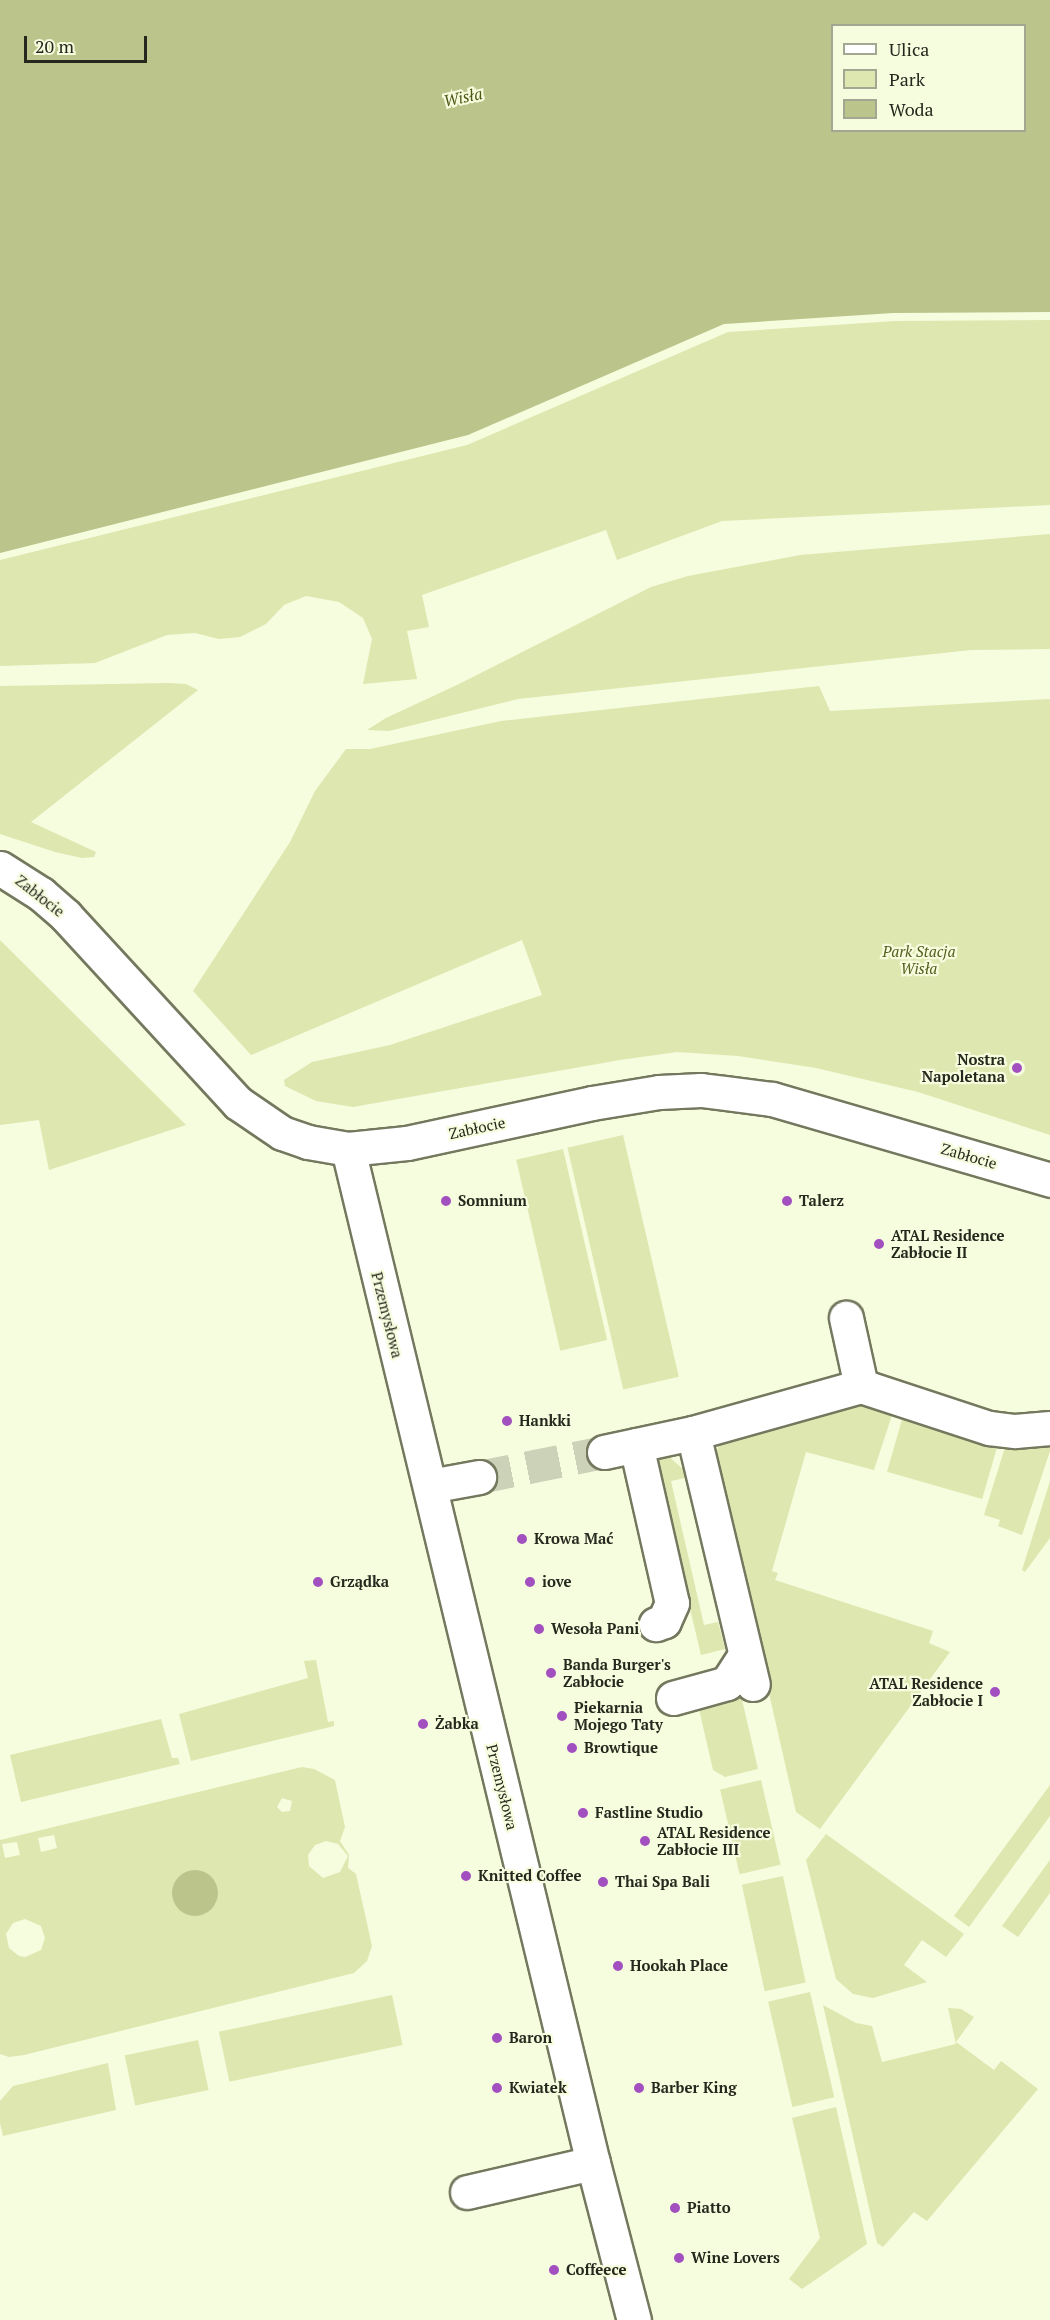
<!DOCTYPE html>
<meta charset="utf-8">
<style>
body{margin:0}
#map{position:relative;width:1050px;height:2320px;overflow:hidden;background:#f6fcde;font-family:"PT Serif",serif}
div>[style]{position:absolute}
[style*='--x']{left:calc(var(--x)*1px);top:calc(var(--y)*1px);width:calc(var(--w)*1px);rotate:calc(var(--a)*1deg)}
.green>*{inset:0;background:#dee7b0;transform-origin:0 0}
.water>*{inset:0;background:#bbc48a}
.round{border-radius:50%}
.minor-tunnel>*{height:33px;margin-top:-16.5px;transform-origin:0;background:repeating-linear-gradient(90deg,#ccd2b7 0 33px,transparent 0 49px)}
.roads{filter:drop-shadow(2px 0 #74785e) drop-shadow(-2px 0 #74785e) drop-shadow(0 2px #74785e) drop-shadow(0 -2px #74785e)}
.minor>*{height:33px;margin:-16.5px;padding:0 16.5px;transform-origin:16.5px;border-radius:16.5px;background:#fff}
.tertiary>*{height:33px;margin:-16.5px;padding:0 16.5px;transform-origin:16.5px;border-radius:16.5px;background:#fff}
.dots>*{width:16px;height:16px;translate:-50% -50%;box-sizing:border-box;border:3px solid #f6fcde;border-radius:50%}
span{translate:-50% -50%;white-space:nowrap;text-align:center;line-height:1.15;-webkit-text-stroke:4.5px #f6fcde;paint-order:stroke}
.street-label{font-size:15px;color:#26281d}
.park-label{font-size:15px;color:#565d1d;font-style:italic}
.poi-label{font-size:15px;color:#26281d;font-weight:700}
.right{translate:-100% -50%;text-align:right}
.left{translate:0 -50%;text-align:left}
.water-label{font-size:16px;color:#505715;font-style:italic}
.legend{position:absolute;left:831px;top:24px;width:195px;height:108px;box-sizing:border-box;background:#f6fcde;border:2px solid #a3a791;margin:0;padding:8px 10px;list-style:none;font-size:18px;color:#26281d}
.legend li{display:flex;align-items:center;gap:12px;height:30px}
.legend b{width:30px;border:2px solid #a3a791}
.scale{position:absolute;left:24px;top:36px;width:123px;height:27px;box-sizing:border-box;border:3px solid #26281d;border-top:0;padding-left:8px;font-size:18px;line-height:21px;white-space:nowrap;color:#26281d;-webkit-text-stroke:4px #f6fcde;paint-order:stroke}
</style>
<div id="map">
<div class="green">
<i style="clip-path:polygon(1050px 320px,1050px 505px,722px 521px,617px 560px,606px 530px,422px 595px,429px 627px,407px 631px,417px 679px,363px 684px,372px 639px,363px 618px,339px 602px,306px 596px,284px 605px,266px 624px,240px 637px,219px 639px,195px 633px,167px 635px,95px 663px,0 666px,0 560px,467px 445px,728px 332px,895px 321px)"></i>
<i style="clip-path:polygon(1050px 534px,1050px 649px,971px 650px,518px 699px,389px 731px,367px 730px,386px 718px,459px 684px,651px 587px,688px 576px,800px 555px)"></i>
<i style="clip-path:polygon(169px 683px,186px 684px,198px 690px,31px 822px,96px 852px,94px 857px,82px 858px,55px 852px,0 834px,0 686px)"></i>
<i style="clip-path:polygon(819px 686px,830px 711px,1050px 699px,1050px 1135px,918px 1092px,816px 1068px,738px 1056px,677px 1052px,620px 1060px,353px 1107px,316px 1101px,285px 1086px,284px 1080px,312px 1062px,390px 1045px,542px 995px,522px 940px,251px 1055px,193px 991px,290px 842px,315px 791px,346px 749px,370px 749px,501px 721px)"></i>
<i style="clip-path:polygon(0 940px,186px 1125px,49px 1170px,39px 1120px,0 1125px)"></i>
<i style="left:623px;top:1135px;width:248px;height:57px;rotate:77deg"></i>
<i style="left:563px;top:1149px;width:196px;height:48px;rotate:77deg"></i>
<i style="clip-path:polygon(855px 1402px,893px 1412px,874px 1470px,806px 1452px,772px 1571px,778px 1573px,775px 1580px,933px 1631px,929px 1643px,950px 1652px,820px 1829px,796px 1812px,715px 1456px,720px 1442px)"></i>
<i style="left:903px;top:1416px;width:99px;height:58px;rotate:16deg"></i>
<i style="clip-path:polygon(1050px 1442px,1050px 1451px,1022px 1535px,998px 1526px,1000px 1520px,984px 1515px,1006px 1444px)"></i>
<i style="clip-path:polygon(653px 1452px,666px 1454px,684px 1470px,685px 1478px,671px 1481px,704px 1625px,718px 1622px,725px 1649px,701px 1655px)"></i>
<i style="clip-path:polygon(1050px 1481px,1050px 1538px,1025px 1572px,1022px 1570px)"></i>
<i style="clip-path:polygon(316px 1660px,328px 1722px,334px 1721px,334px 1726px,191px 1761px,179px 1714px,308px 1678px,304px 1661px)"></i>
<i style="clip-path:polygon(740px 1691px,758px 1769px,725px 1777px,713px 1770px,699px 1709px,717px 1705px)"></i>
<i style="clip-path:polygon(161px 1719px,172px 1758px,178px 1758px,180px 1764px,21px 1802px,10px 1755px)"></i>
<i style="clip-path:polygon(evenodd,302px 1767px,314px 1769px,335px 1780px,345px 1827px,340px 1841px,349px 1855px,348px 1868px,356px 1874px,372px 1946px,367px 1961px,354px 1973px,24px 2055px,9px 2057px,0 2054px,0 1840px,302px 1767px,282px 1798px,292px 1801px,290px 1811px,282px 1812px,277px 1807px,282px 1798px,302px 1767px,54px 1835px,57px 1848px,41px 1852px,38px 1838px,54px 1835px,302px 1767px,326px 1841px,338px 1844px,348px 1856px,340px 1872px,323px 1878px,309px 1866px,308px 1855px,315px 1845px,326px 1841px,302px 1767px,17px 1842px,20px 1855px,5px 1858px,2px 1844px,17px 1842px,302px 1767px,190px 1871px,215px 1882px,218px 1889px,216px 1903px,205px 1914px,191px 1915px,178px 1907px,177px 1879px,190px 1871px,302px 1767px,25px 1919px,41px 1926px,45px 1938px,41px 1950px,25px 1957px,19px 1956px,9px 1948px,6px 1934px,13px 1923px,25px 1919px)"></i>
<i style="left:761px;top:1780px;width:87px;height:42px;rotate:77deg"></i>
<i style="clip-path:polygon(1050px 1785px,1050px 1816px,969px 1927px,954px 1916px)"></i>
<i style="clip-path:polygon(826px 1834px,964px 1934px,946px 1957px,922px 1940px,904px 1965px,927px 1982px,873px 1998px,853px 1994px,836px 1979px,806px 1860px)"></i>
<i style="clip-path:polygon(1050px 1860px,1050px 1893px,1018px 1937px,1002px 1926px)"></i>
<i style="left:783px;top:1876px;width:109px;height:42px;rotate:78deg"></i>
<i style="left:810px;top:1992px;width:108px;height:43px;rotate:77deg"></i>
<i style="left:392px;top:1995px;width:51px;height:177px;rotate:78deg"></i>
<i style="clip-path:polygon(823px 2005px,856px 2023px,872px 2026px,882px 2062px,956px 2044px,948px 2008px,961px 2009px,974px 2017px,956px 2042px,994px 2070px,1001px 2061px,1038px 2089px,927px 2221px,914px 2212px,883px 2247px,877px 2243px)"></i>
<i style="left:198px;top:2040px;width:51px;height:75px;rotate:78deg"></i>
<i style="clip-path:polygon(108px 2063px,116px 2110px,3px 2136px,0 2123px,0 2101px,13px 2086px)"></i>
<i style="clip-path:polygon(836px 2107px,867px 2244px,802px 2289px,789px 2279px,820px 2238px,792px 2118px)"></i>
</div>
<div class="water">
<i style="clip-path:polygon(evenodd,0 0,1050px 0,1050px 312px,893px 313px,724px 324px,468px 435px,0 553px,0 0,832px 26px,1024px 26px,1024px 130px,832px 130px,832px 26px)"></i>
<i class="round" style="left:172px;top:1870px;width:46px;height:46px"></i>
</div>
<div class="minor-tunnel">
<i style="--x:479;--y:1477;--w:127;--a:-11.3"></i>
</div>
<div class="roads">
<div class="minor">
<i style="--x:348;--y:1149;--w:1043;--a:76.42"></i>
<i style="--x:593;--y:2163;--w:162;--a:75.4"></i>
<i style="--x:861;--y:1386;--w:135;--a:18.2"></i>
<i style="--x:989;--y:1428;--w:26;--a:7"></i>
<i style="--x:1015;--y:1431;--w:35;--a:-5"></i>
<i style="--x:693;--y:1433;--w:174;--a:-15.6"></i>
<i style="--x:861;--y:1386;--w:70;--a:-102.4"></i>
<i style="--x:636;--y:1445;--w:162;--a:77.2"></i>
<i style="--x:672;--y:1603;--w:20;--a:114"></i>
<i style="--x:664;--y:1621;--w:9;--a:159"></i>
<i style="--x:604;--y:1452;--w:91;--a:-12.1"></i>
<i style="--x:693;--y:1433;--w:258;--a:76.6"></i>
<i style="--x:430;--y:1486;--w:50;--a:-10.4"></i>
<i style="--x:673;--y:1698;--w:56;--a:-15.5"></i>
<i style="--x:727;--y:1683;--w:33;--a:-57"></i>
<i style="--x:467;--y:2192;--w:129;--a:-13"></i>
</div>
<div class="tertiary">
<i style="--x:0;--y:868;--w:49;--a:32.4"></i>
<i style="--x:41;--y:894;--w:33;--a:41"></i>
<i style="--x:66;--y:916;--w:254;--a:47.4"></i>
<i style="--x:238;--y:1103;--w:53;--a:34.3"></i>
<i style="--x:282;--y:1133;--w:28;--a:19"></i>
<i style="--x:308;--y:1142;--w:41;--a:9.9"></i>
<i style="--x:348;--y:1149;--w:59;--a:-5.8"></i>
<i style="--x:407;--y:1143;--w:189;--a:-12.2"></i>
<i style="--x:592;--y:1103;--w:68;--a:-9.3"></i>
<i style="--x:659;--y:1092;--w:42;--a:-2.7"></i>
<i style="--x:701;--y:1090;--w:72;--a:7.2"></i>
<i style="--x:772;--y:1099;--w:290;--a:16.2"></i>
</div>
</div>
<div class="dots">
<i style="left:1017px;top:1068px;background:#a24fbf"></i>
<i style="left:446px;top:1201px;background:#a24fbf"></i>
<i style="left:787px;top:1201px;background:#a24fbf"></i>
<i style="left:879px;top:1244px;background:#a24fbf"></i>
<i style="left:507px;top:1421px;background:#a24fbf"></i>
<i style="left:522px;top:1539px;background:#a24fbf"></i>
<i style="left:318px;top:1582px;background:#a24fbf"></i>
<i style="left:530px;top:1582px;background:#a24fbf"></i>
<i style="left:539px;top:1629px;background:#a24fbf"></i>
<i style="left:551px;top:1673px;background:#a24fbf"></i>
<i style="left:995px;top:1692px;background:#a24fbf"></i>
<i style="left:562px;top:1716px;background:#a24fbf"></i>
<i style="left:423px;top:1724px;background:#a24fbf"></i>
<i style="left:572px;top:1748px;background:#a24fbf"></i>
<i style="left:583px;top:1813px;background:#a24fbf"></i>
<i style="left:645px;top:1841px;background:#a24fbf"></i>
<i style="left:466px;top:1876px;background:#a24fbf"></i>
<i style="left:603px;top:1882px;background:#a24fbf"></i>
<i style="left:618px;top:1966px;background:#a24fbf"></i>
<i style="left:497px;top:2038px;background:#a24fbf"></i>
<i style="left:497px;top:2088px;background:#a24fbf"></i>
<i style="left:639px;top:2088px;background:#a24fbf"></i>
<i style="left:675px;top:2208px;background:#a24fbf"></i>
<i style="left:679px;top:2258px;background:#a24fbf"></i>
<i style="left:554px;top:2270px;background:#a24fbf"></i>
</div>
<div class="street-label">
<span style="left:40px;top:896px;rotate:38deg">Zabłocie</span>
<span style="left:477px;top:1128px;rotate:-12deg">Zabłocie</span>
<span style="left:969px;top:1156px;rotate:16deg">Zabłocie</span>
<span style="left:387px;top:1315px;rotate:76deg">Przemysłowa</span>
<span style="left:502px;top:1787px;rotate:76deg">Przemysłowa</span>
</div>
<div class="park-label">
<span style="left:919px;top:960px">Park Stacja<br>Wisła</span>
</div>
<div class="poi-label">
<span class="right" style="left:1005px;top:1068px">Nostra<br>Napoletana</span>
<span class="left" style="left:458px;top:1201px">Somnium</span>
<span class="left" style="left:799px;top:1201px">Talerz</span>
<span class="left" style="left:891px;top:1244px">ATAL Residence<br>Zabłocie II</span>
<span class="left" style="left:519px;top:1421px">Hankki</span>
<span class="left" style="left:534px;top:1539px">Krowa Mać</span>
<span class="left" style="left:330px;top:1582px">Grządka</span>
<span class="left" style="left:542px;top:1582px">iove</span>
<span class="left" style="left:551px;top:1629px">Wesoła Pani</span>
<span class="left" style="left:563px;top:1673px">Banda Burger's<br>Zabłocie</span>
<span class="right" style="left:983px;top:1692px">ATAL Residence<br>Zabłocie I</span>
<span class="left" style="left:574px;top:1716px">Piekarnia<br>Mojego Taty</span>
<span class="left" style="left:435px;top:1724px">Żabka</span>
<span class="left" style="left:584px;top:1748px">Browtique</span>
<span class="left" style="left:595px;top:1813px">Fastline Studio</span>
<span class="left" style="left:657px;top:1841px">ATAL Residence<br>Zabłocie III</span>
<span class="left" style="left:478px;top:1876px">Knitted Coffee</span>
<span class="left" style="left:615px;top:1882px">Thai Spa Bali</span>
<span class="left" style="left:630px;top:1966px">Hookah Place</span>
<span class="left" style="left:509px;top:2038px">Baron</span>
<span class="left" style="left:509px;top:2088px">Kwiatek</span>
<span class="left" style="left:651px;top:2088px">Barber King</span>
<span class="left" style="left:687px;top:2208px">Piatto</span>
<span class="left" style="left:691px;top:2258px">Wine Lovers</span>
<span class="left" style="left:566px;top:2270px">Coffeece</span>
</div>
<div class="water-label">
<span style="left:463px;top:97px;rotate:-12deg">Wisła</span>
</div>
<ul class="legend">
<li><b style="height:8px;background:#fff"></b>Ulica</li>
<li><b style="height:16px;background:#dee7b0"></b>Park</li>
<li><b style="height:16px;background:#bbc48a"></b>Woda</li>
</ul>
<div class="scale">20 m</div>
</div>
